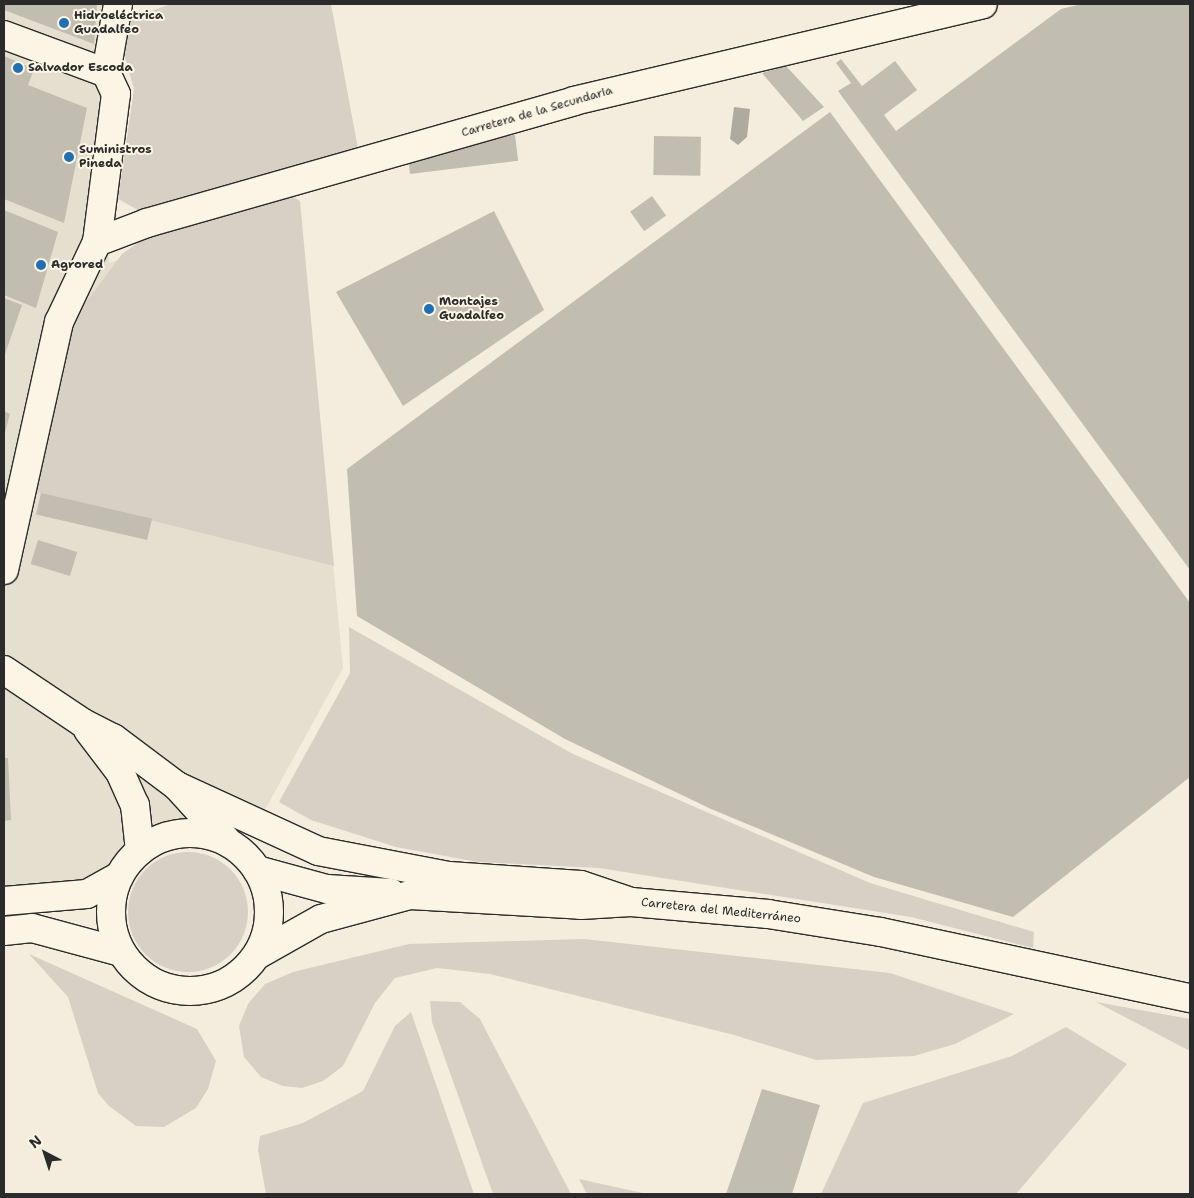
<!DOCTYPE html>
<meta charset="utf-8">
<style>
body{margin:0}
#map{position:relative;width:1194px;height:1198px;overflow:hidden;background:#f4edde;font-family:"Shantell Sans",sans-serif}
div>[style]{position:absolute}
[style*='--x']{left:calc(var(--x)*1px);top:calc(var(--y)*1px);width:calc(var(--w)*1px);rotate:calc(var(--a)*1deg)}
.built>*{inset:0;background:#e5dfd0}
.green>*{inset:0;background:#d6d1c4}
.round{border-radius:50%}
.water>*{inset:0;background:#afaaa0}
.building>*{inset:0;background:#c2bdb1;transform-origin:0 0}
.roads{filter:drop-shadow(1px 0 #2b2b2b) drop-shadow(-1px 0 #2b2b2b) drop-shadow(0 1px #2b2b2b) drop-shadow(0 -1px #2b2b2b)}
.minor>*{height:28px;margin:-14px;padding:0 14px;transform-origin:14px;border-radius:14px;background:#fcf5e5}
.major>*{height:28px;margin:-14px;padding:0 14px;transform-origin:14px;border-radius:14px;background:#fcf5e5}
.highway>*{height:28px;margin:-14px;padding:0 14px;transform-origin:14px;border-radius:14px;background:#fcf5e5}
.highway>.ring{margin:-14px;padding:0;box-sizing:content-box;background:none;border:28px solid #fcf5e5;border-radius:50%}
.dots>*{width:14px;height:14px;translate:-50% -50%;box-sizing:border-box;border:2px solid #fcf5e5;border-radius:50%}
span{translate:-50% -50%;white-space:nowrap;text-align:center;line-height:1.15;-webkit-text-stroke:4px #fcf5e5;paint-order:stroke}
.poi-label{font-size:12px;color:#2b2b2b;font-weight:700}
.left{translate:0 -50%;text-align:left}
.street-label{font-size:12px;color:#2b2b2b}
.frame{position:absolute;inset:0;border:5px solid #2b2b2b;pointer-events:none}
.north{position:absolute;left:20px;top:1128px;width:50px;height:50px;-webkit-text-stroke:4px #fcf5e5;paint-order:stroke;rotate:320deg;font-size:14px;font-weight:700;line-height:20px;text-align:center;color:#2b2b2b}
.north::after{content:'';display:block;margin:auto;width:18px;height:22px;background:#2b2b2b;clip-path:polygon(50% 0,100% 100%,50% 72%,0 100%)}
</style>
<div id="map">
<div class="built">
<i style="clip-path:polygon(4px 4px,110px 4px,102px 46px,109px 263px,234px 221px,299px 207px,343px 668px,266px 808px,113px 875px,4px 899px)"></i>
</div>
<div class="green">
<i style="clip-path:polygon(171px 4px,331px 4px,359px 154px,145px 214px,118px 199px,134px 89px,125px 57px,128px 19px)"></i>
<i style="clip-path:polygon(290px 195px,300px 201px,334px 566px,33px 491px,75px 317px,122px 254px,149px 235px)"></i>
<i style="clip-path:polygon(349px 627px,573px 754px,870px 883px,1034px 932px,1033px 948px,911px 917px,599px 868px,478px 862px,396px 847px,311px 820px,279px 802px,350px 673px)"></i>
<i class="round" style="left:128px;top:852px;width:120px;height:120px"></i>
<i style="clip-path:polygon(584px 939px,890px 973px,1014px 1014px,955px 1044px,914px 1056px,816px 1060px,734px 1035px,490px 974px,437px 968px,395px 978px,375px 1003px,343px 1066px,323px 1081px,302px 1088px,283px 1086px,261px 1077px,244px 1057px,239px 1026px,248px 1004px,265px 984px,293px 972px,409px 944px)"></i>
<i style="clip-path:polygon(29px 954px,197px 1029px,216px 1061px,208px 1089px,196px 1108px,164px 1127px,136px 1126px,109px 1106px,98px 1093px,68px 997px)"></i>
<i style="clip-path:polygon(430px 1001px,460px 1002px,480px 1019px,571px 1194px,493px 1194px,432px 1022px)"></i>
<i style="clip-path:polygon(1096px 1002px,1190px 1019px,1190px 1051px)"></i>
<i style="clip-path:polygon(411px 1012px,474px 1194px,266px 1194px,258px 1150px,260px 1136px,303px 1123px,363px 1091px,395px 1026px)"></i>
<i style="clip-path:polygon(1066px 1027px,1127px 1064px,1016px 1194px,821px 1194px,863px 1103px,1012px 1056px)"></i>
<i style="clip-path:polygon(579px 1179px,647px 1194px,587px 1194px)"></i>
</div>
<div class="water">
<i style="clip-path:polygon(734px 107px,750px 109px,747px 137px,738px 145px,730px 139px)"></i>
</div>
<div class="building">
<i style="clip-path:polygon(4px 4px,97px 4px,94px 44px,4px 10px)"></i>
<i style="clip-path:polygon(1082px 4px,1190px 4px,1190px 570px,838px 91px,851px 83px,836px 63px,841px 59px,862px 86px,895px 61px,917px 90px,884px 115px,896px 131px,1061px 9px)"></i>
<i style="clip-path:polygon(4px 56px,34px 69px,28px 85px,87px 108px,64px 223px,4px 199px)"></i>
<i style="clip-path:polygon(786px 66px,824px 107px,803px 121px,762px 73px)"></i>
<i style="clip-path:polygon(830px 112px,1190px 603px,1190px 777px,1013px 917px,874px 877px,711px 809px,565px 739px,357px 616px,347px 469px)"></i>
<i style="left:515px;top:135px;width:26px;height:109px;rotate:83deg"></i>
<i style="left:654px;top:136px;width:47px;height:39px;rotate:1deg"></i>
<i style="left:652px;top:196px;width:24px;height:27px;rotate:54deg"></i>
<i style="clip-path:polygon(4px 210px,58px 232px,36px 308px,4px 295px)"></i>
<i style="clip-path:polygon(494px 211px,544px 310px,403px 406px,336px 292px)"></i>
<i style="clip-path:polygon(4px 298px,22px 305px,4px 357px)"></i>
<i style="clip-path:polygon(4px 411px,10px 414px,4px 436px)"></i>
<i style="left:41px;top:493px;width:114px;height:22px;rotate:13deg"></i>
<i style="left:38px;top:540px;width:41px;height:25px;rotate:17deg"></i>
<i style="clip-path:polygon(4px 758px,8px 758px,11px 820px,4px 821px)"></i>
<i style="clip-path:polygon(762px 1089px,820px 1105px,792px 1194px,726px 1194px)"></i>
</div>
<div class="roads">
<div class="minor">
<i style="--x:4;--y:35;--w:109;--a:20.4"></i>
<i style="--x:106;--y:73;--w:70;--a:-80.1"></i>
<i style="--x:97;--y:242;--w:53;--a:-20.8"></i>
<i style="--x:147;--y:223;--w:444;--a:-15.9"></i>
<i style="--x:574;--y:101;--w:420;--a:-13.3"></i>
<i style="--x:4;--y:570;--w:254;--a:-77.5"></i>
<i style="--x:59;--y:322;--w:89;--a:-64.6"></i>
<i style="--x:97;--y:242;--w:149;--a:-82.7"></i>
<i style="--x:116;--y:94;--w:23;--a:-115"></i>
</div>
<div class="major">
<i style="--x:4;--y:670;--w:95;--a:33.9"></i>
<i style="--x:83;--y:723;--w:34;--a:27"></i>
<i style="--x:113;--y:738;--w:80;--a:36.9"></i>
<i style="--x:177;--y:786;--w:76;--a:47.7"></i>
<i style="--x:88;--y:730;--w:53;--a:52.7"></i>
<i style="--x:120;--y:772;--w:36;--a:66"></i>
<i style="--x:135;--y:805;--w:46;--a:83.8"></i>
<i style="--x:177;--y:786;--w:155;--a:24.7"></i>
<i style="--x:318;--y:851;--w:133;--a:10.8"></i>
<i style="--x:449;--y:876;--w:132;--a:3.9"></i>
<i style="--x:581;--y:885;--w:53;--a:18.8"></i>
</div>
<div class="highway">
<i class="ring" style="left:111px;top:833px;width:130px;height:130px"></i>
<i style="--x:257;--y:870;--w:73;--a:15.2"></i>
<i style="--x:327;--y:889;--w:64;--a:3.6"></i>
<i style="--x:4;--y:901;--w:83;--a:-4.8"></i>
<i style="--x:87;--y:894;--w:37;--a:-29"></i>
<i style="--x:4;--y:931;--w:28;--a:-6"></i>
<i style="--x:32;--y:928;--w:92;--a:15.1"></i>
<i style="--x:257;--y:955;--w:73;--a:-29.4"></i>
<i style="--x:321;--y:919;--w:92;--a:-15.1"></i>
<i style="--x:410;--y:895;--w:171;--a:3.3"></i>
<i style="--x:581;--y:905;--w:50;--a:-3.4"></i>
<i style="--x:631;--y:902;--w:138;--a:5"></i>
<i style="--x:768;--y:914;--w:114;--a:9.1"></i>
<i style="--x:881;--y:932;--w:316;--a:12.1"></i>
</div>
</div>
<div class="dots">
<i style="left:64px;top:23px;background:#1f6fb2"></i>
<i style="left:18px;top:68px;background:#1f6fb2"></i>
<i style="left:69px;top:157px;background:#1f6fb2"></i>
<i style="left:41px;top:265px;background:#1f6fb2"></i>
<i style="left:429px;top:309px;background:#1f6fb2"></i>
</div>
<div class="poi-label">
<span class="left" style="left:74px;top:23px">Hidroeléctrica<br>Guadalfeo</span>
<span class="left" style="left:28px;top:68px">Salvador Escoda</span>
<span class="left" style="left:79px;top:157px">Suministros<br>Pineda</span>
<span class="left" style="left:51px;top:265px">Agrored</span>
<span class="left" style="left:439px;top:309px">Montajes<br>Guadalfeo</span>
</div>
<div class="street-label">
<span style="left:537px;top:112px;rotate:-16deg">Carretera de la Secundaria</span>
<span style="left:721px;top:911px;rotate:6deg">Carretera del Mediterráneo</span>
</div>
<div class="frame"></div>
<div class="north">N</div>
</div>
